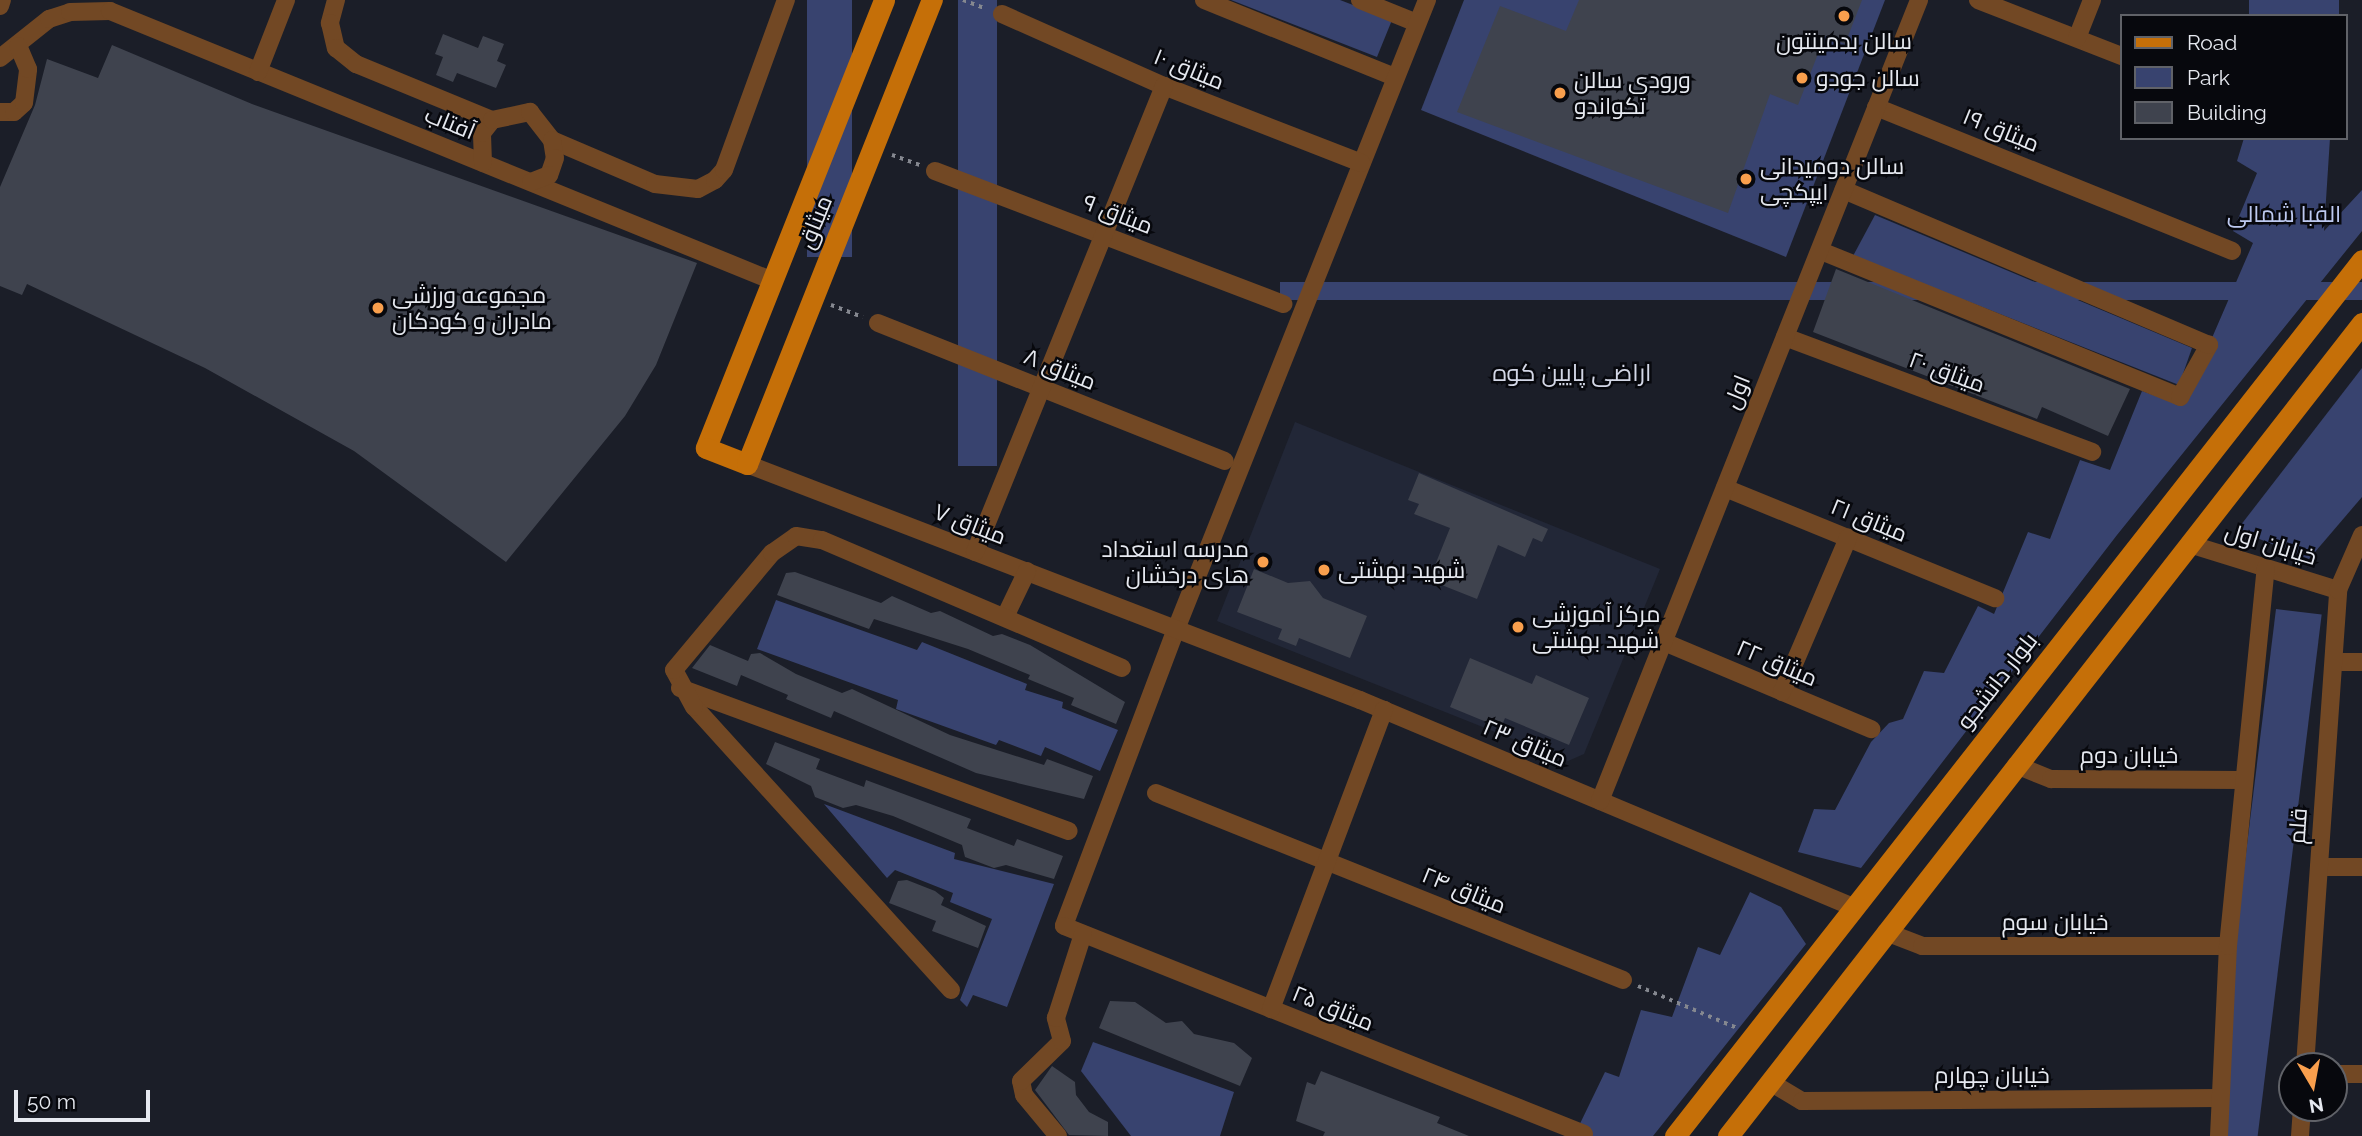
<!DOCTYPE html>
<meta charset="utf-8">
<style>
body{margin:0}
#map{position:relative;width:2362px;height:1136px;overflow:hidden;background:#1b1e28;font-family:Raleway,Cairo,sans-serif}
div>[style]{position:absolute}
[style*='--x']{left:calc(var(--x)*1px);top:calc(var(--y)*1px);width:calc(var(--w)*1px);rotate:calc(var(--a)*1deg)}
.built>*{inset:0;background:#222737}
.green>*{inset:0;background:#38436f;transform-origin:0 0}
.building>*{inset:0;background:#3f434e}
.path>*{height:3.5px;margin-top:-1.75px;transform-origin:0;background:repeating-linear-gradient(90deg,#858890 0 3.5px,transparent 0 8.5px)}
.minor>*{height:18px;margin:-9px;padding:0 9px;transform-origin:9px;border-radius:9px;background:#724824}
.major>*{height:21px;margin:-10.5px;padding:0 10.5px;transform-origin:10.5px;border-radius:10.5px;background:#c56f08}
.dots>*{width:19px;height:19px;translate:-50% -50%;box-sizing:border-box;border:4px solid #07080d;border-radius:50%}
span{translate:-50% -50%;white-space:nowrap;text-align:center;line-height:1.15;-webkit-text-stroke:5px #07080d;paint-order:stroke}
.poi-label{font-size:23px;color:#e6e9f0}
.left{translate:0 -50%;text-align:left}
.right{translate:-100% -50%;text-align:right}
.street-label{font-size:23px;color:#e6e9f0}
.park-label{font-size:23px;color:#bdc9f0}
.neighbourhood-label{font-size:24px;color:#d3d7e6}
.legend{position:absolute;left:2120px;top:14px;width:228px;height:126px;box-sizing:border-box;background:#07080d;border:2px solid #606268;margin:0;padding:9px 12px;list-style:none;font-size:21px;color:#e6e9f0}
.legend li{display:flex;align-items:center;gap:14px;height:35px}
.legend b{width:35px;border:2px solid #606268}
.north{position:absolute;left:2278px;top:1052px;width:70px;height:70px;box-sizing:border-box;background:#07080d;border:2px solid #606268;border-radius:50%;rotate:170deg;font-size:19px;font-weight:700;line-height:28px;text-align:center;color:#e6e9f0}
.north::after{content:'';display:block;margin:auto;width:24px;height:32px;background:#f99f4d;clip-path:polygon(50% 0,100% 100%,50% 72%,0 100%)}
.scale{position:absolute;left:14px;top:1090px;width:136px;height:32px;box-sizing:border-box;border:4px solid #e6e9f0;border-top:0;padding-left:9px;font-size:21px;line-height:24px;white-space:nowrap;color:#e6e9f0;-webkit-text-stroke:5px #07080d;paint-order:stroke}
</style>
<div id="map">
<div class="built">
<i style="clip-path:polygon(1295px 422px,1660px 569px,1584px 754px,1568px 761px,1217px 621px)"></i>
</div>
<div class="green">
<i style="left:807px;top:0;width:45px;height:257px"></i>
<i style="left:958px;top:0;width:39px;height:466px"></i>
<i style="clip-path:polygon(1231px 0,1340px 0,1392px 20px,1377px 57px)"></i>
<i style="clip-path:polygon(1464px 0,1885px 0,1786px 257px,1421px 110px)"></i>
<i style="left:2249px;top:0;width:90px;height:17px"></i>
<i style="clip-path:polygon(2244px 138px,2330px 138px,2324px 231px,2362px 190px,2362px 231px,2117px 535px,1861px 868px,1798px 852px,1814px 809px,1835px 810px,1871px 742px,1889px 723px,1903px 719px,1924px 671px,1944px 673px,1978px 606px,1994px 614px,2028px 532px,2050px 539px,2080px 460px,2110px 470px,2142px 391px,2179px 404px,2186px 398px,2253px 243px,2233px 231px,2257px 173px,2237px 161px)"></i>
<i style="clip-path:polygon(1875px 215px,2192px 348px,2179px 385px,1853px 256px)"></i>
<i style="left:2362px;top:282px;width:18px;height:1082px;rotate:90deg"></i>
<i style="clip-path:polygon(2362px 368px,2362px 497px,2309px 559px,2237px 530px)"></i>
<i style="clip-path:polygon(776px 600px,917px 650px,922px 642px,1027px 684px,1025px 690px,1063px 702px,1062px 708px,1118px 730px,1100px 771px,1045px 747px,1041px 756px,999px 740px,996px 745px,896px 709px,898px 700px,757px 649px)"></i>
<i style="left:2276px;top:609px;width:46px;height:529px;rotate:7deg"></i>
<i style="clip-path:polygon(824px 804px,955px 853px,954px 859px,1054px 884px,1007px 1007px,973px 995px,967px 1007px,960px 1000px,992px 919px,950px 902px,953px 893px,895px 870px,887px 878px)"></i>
<i style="clip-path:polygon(1750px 892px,1781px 907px,1806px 944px,1653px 1136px,1574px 1136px,1605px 1072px,1619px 1077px,1641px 1010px,1672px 1017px,1698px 947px,1720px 955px)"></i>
<i style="clip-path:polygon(1093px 1042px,1234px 1092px,1220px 1136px,1131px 1136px,1081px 1071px)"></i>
</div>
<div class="building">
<i style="clip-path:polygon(1579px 0,1862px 0,1845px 44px,1825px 36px,1798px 105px,1770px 94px,1728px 213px,1457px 112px,1500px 6px,1566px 31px)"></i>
<i style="clip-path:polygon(443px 34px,478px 48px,483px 36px,504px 44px,497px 61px,506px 65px,496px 88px,457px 73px,453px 82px,436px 75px,443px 57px,435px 54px)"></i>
<i style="clip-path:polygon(112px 45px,252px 104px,697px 263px,656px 365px,625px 416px,506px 562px,354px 451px,205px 368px,27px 284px,22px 295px,0 286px,0 187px,35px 105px,47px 59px,98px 78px)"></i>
<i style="clip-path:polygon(1836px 269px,2130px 389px,2108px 436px,2042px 407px,2037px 419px,1813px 332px)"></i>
<i style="clip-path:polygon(1419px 473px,1548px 529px,1542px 542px,1533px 538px,1525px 557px,1498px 545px,1477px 599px,1429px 580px,1450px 528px,1414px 514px,1419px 504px,1408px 500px)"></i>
<i style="clip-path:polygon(1254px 569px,1288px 583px,1310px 581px,1323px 598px,1367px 616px,1350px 658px,1299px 638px,1296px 646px,1278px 639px,1282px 629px,1237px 612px)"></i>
<i style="clip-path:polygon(795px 572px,881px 603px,892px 596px,931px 613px,940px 611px,993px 636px,1002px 634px,1030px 645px,1125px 702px,1116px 724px,1071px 705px,1074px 698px,1028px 679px,1030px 675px,968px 649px,874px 619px,869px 629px,777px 595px,786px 573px)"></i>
<i style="clip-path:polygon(710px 645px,748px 661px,751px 654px,760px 653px,796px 674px,842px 693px,852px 689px,950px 735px,1044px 765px,1047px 759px,1093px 776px,1084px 799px,976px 773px,834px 711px,831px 718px,786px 699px,788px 695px,741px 675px,737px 686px,692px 668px)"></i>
<i style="clip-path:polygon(1470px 658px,1532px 684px,1536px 675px,1589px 698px,1569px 745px,1505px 718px,1501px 728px,1450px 707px)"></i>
<i style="clip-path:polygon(775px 742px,820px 759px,816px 769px,864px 787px,866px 780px,971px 819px,967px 828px,1014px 846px,1017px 839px,1063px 856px,1054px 879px,1006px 865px,994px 868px,965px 857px,962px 845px,893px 816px,856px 805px,843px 808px,815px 797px,811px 786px,766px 764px)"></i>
<i style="clip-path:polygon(907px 880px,935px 891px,944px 898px,941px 905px,986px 926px,978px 948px,932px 931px,936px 921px,889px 903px,898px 881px)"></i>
<i style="clip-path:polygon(1110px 1001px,1135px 1002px,1166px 1023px,1182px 1021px,1194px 1034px,1234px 1043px,1252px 1058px,1240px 1086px,1099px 1028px)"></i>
<i style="clip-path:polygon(1052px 1066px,1075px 1082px,1076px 1095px,1089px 1112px,1108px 1122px,1108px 1136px,1069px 1135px,1035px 1090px)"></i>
<i style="clip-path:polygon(1321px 1071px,1440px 1117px,1437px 1123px,1469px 1136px,1323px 1136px,1325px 1132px,1296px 1121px,1307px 1082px,1315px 1085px)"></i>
</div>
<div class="path">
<i style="--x:963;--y:0;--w:25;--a:21"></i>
<i style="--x:892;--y:155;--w:30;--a:20"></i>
<i style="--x:831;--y:305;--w:34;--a:21"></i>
<i style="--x:1638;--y:986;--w:108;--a:23"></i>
</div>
<div class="minor">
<i style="--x:336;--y:0;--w:24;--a:105"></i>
<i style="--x:330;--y:23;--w:26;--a:77"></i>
<i style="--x:336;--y:48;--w:26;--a:39"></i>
<i style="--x:356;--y:64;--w:147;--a:22.4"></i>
<i style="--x:1204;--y:0;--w:206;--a:22"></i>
<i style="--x:1360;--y:0;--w:61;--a:22"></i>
<i style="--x:1427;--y:0;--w:677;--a:111.75"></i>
<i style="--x:1176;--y:629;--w:317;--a:110.7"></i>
<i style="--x:1064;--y:926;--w:560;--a:21.8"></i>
<i style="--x:1978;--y:0;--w:155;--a:21.3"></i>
<i style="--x:0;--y:6;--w:6;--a:-72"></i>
<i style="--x:1002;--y:14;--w:177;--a:24"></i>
<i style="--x:1164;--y:86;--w:212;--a:21.3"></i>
<i style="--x:2077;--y:38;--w:41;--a:-68.5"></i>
<i style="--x:0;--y:58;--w:63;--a:-38.5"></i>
<i style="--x:49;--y:19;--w:22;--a:-18"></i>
<i style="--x:70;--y:12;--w:40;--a:-1.4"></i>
<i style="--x:110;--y:11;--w:716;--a:22.16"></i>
<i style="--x:258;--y:72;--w:77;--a:-68.7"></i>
<i style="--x:1876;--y:107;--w:384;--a:22"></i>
<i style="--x:0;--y:112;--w:14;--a:0"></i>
<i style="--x:14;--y:112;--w:13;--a:-42"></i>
<i style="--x:24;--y:103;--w:34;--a:-83"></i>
<i style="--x:28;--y:69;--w:25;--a:-113"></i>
<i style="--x:552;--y:140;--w:112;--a:23.1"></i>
<i style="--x:655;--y:184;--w:43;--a:6.6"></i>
<i style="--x:698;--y:189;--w:19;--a:-28"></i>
<i style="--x:715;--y:180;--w:13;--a:-48"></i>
<i style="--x:724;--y:170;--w:181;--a:-70"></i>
<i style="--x:483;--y:163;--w:30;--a:-92"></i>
<i style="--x:482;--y:133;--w:16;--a:-52"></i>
<i style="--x:492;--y:120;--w:39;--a:-12"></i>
<i style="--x:530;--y:112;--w:36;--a:52"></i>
<i style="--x:552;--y:140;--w:18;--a:81"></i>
<i style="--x:555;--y:158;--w:18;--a:109"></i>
<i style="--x:549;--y:175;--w:19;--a:159"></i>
<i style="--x:935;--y:171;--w:373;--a:20.9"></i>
<i style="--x:1821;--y:251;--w:388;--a:22.1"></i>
<i style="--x:2180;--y:397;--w:60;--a:-60.9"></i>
<i style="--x:2209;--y:345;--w:397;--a:-157"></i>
<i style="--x:878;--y:323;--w:373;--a:21.7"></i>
<i style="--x:1785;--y:337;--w:328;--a:20.5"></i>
<i style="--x:747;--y:464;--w:657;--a:21.06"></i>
<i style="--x:1360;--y:700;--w:535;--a:22.78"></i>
<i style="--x:1725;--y:488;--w:292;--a:22.2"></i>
<i style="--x:2189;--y:544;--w:156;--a:17.2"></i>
<i style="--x:975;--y:552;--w:503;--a:-67.92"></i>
<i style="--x:1005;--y:617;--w:51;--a:-64.4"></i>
<i style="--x:1664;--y:642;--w:225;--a:22.8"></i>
<i style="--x:2334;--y:662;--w:28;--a:0"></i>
<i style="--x:680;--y:688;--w:414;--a:20.2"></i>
<i style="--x:1782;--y:692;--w:168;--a:-66.8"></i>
<i style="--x:2016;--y:765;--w:38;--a:22"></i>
<i style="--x:2051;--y:779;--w:192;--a:0.3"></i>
<i style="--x:1156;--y:793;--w:503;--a:21.82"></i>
<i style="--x:1600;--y:801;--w:862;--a:-68.28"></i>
<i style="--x:2319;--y:867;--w:43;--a:0"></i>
<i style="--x:1886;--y:932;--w:39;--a:21"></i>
<i style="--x:1922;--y:946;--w:306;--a:0"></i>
<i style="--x:951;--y:990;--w:382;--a:-132.2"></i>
<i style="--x:694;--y:707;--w:42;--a:-118.4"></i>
<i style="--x:674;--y:670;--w:153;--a:-50.1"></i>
<i style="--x:772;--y:553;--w:29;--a:-35"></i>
<i style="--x:796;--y:536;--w:26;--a:9"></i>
<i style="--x:822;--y:540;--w:326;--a:23.1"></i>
<i style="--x:1271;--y:1009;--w:320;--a:-69.3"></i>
<i style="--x:2305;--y:1066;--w:477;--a:-86"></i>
<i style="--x:2338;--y:590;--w:60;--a:-66.4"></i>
<i style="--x:2334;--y:1074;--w:28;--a:0"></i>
<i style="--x:1770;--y:1082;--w:37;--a:31"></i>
<i style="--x:1802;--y:1101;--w:417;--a:-0.4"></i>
<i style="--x:1058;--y:1136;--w:53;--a:-129.7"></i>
<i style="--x:1024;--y:1095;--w:14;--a:-102"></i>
<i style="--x:1021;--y:1081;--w:57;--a:-44.3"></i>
<i style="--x:1062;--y:1041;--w:24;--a:-105"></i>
<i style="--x:1056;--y:1018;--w:88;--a:-72.2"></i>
<i style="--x:2219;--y:1136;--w:190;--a:-87.3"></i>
<i style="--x:2228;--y:946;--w:380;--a:-84.3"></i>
<i style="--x:2300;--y:1136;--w:28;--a:-86"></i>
</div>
<div class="major">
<i style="--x:884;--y:0;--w:482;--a:111.7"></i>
<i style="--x:706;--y:448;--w:44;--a:21.3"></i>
<i style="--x:747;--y:464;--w:500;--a:-68.3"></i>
<i style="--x:1675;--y:1136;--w:1113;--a:-51.89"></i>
<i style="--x:1728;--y:1136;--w:1031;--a:-52.05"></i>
</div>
<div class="dots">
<i style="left:1844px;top:16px;background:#f99f4d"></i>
<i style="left:1802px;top:78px;background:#f99f4d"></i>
<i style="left:1560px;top:93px;background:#f99f4d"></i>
<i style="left:1746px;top:179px;background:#f99f4d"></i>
<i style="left:378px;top:308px;background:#f99f4d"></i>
<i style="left:1263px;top:562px;background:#f99f4d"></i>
<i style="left:1324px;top:570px;background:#f99f4d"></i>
<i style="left:1518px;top:627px;background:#f99f4d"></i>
</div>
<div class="poi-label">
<span style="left:1844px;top:41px">سالن بدمینتون</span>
<span class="left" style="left:1816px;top:78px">سالن جودو</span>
<span class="left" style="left:1574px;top:93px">ورودی سالن<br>تکواندو</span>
<span class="left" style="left:1760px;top:179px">سالن دومیدانی<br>ایپکچی</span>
<span class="left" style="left:392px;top:308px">مجموعه ورزشی<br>مادران و کودکان</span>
<span class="right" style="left:1249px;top:562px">مدرسه استعداد<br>های درخشان</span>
<span class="left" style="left:1338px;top:570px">شهید بهشتی</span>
<span class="left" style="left:1532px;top:627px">مرکز آموزشی<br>شهید بهشتی</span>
</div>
<div class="street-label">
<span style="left:1189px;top:69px;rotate:22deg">میثاق ۱۰</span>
<span style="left:450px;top:123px;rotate:22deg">آفتاب</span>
<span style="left:2001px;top:130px;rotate:22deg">میثاق ۱۹</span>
<span style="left:1118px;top:214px;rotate:21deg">میثاق ۹</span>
<span style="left:815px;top:222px;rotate:-68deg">میثاق</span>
<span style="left:1060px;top:369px;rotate:22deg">میثاق ۸</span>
<span style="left:1947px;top:372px;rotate:20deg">میثاق ۲۰</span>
<span style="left:1737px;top:392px;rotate:-68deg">اول</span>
<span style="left:1869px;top:520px;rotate:22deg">میثاق ۲۱</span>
<span style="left:970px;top:524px;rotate:21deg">میثاق ۷</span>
<span style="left:2271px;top:544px;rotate:17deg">خیابان اول</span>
<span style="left:1777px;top:663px;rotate:23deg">میثاق ۲۲</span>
<span style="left:1997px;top:681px;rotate:-52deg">بلوار دانشجو</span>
<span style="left:1525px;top:743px;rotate:23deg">میثاق ۲۳</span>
<span style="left:2129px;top:755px">خیابان دوم</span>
<span style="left:2298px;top:826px;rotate:-86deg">قلم</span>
<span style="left:1464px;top:890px;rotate:22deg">میثاق ۲۴</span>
<span style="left:2055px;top:922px">خیابان سوم</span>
<span style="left:1333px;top:1008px;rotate:22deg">میثاق ۲۵</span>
<span style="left:1992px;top:1075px">خیابان چهارم</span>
</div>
<div class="park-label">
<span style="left:2284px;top:214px">الفبا شمالی</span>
</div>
<div class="neighbourhood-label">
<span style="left:1572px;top:373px">اراضی پایین کوه</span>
</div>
<ul class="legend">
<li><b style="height:9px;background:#c56f08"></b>Road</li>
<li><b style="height:19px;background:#38436f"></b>Park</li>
<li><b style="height:19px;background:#3f434e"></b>Building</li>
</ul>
<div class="north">N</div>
<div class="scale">50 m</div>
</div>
